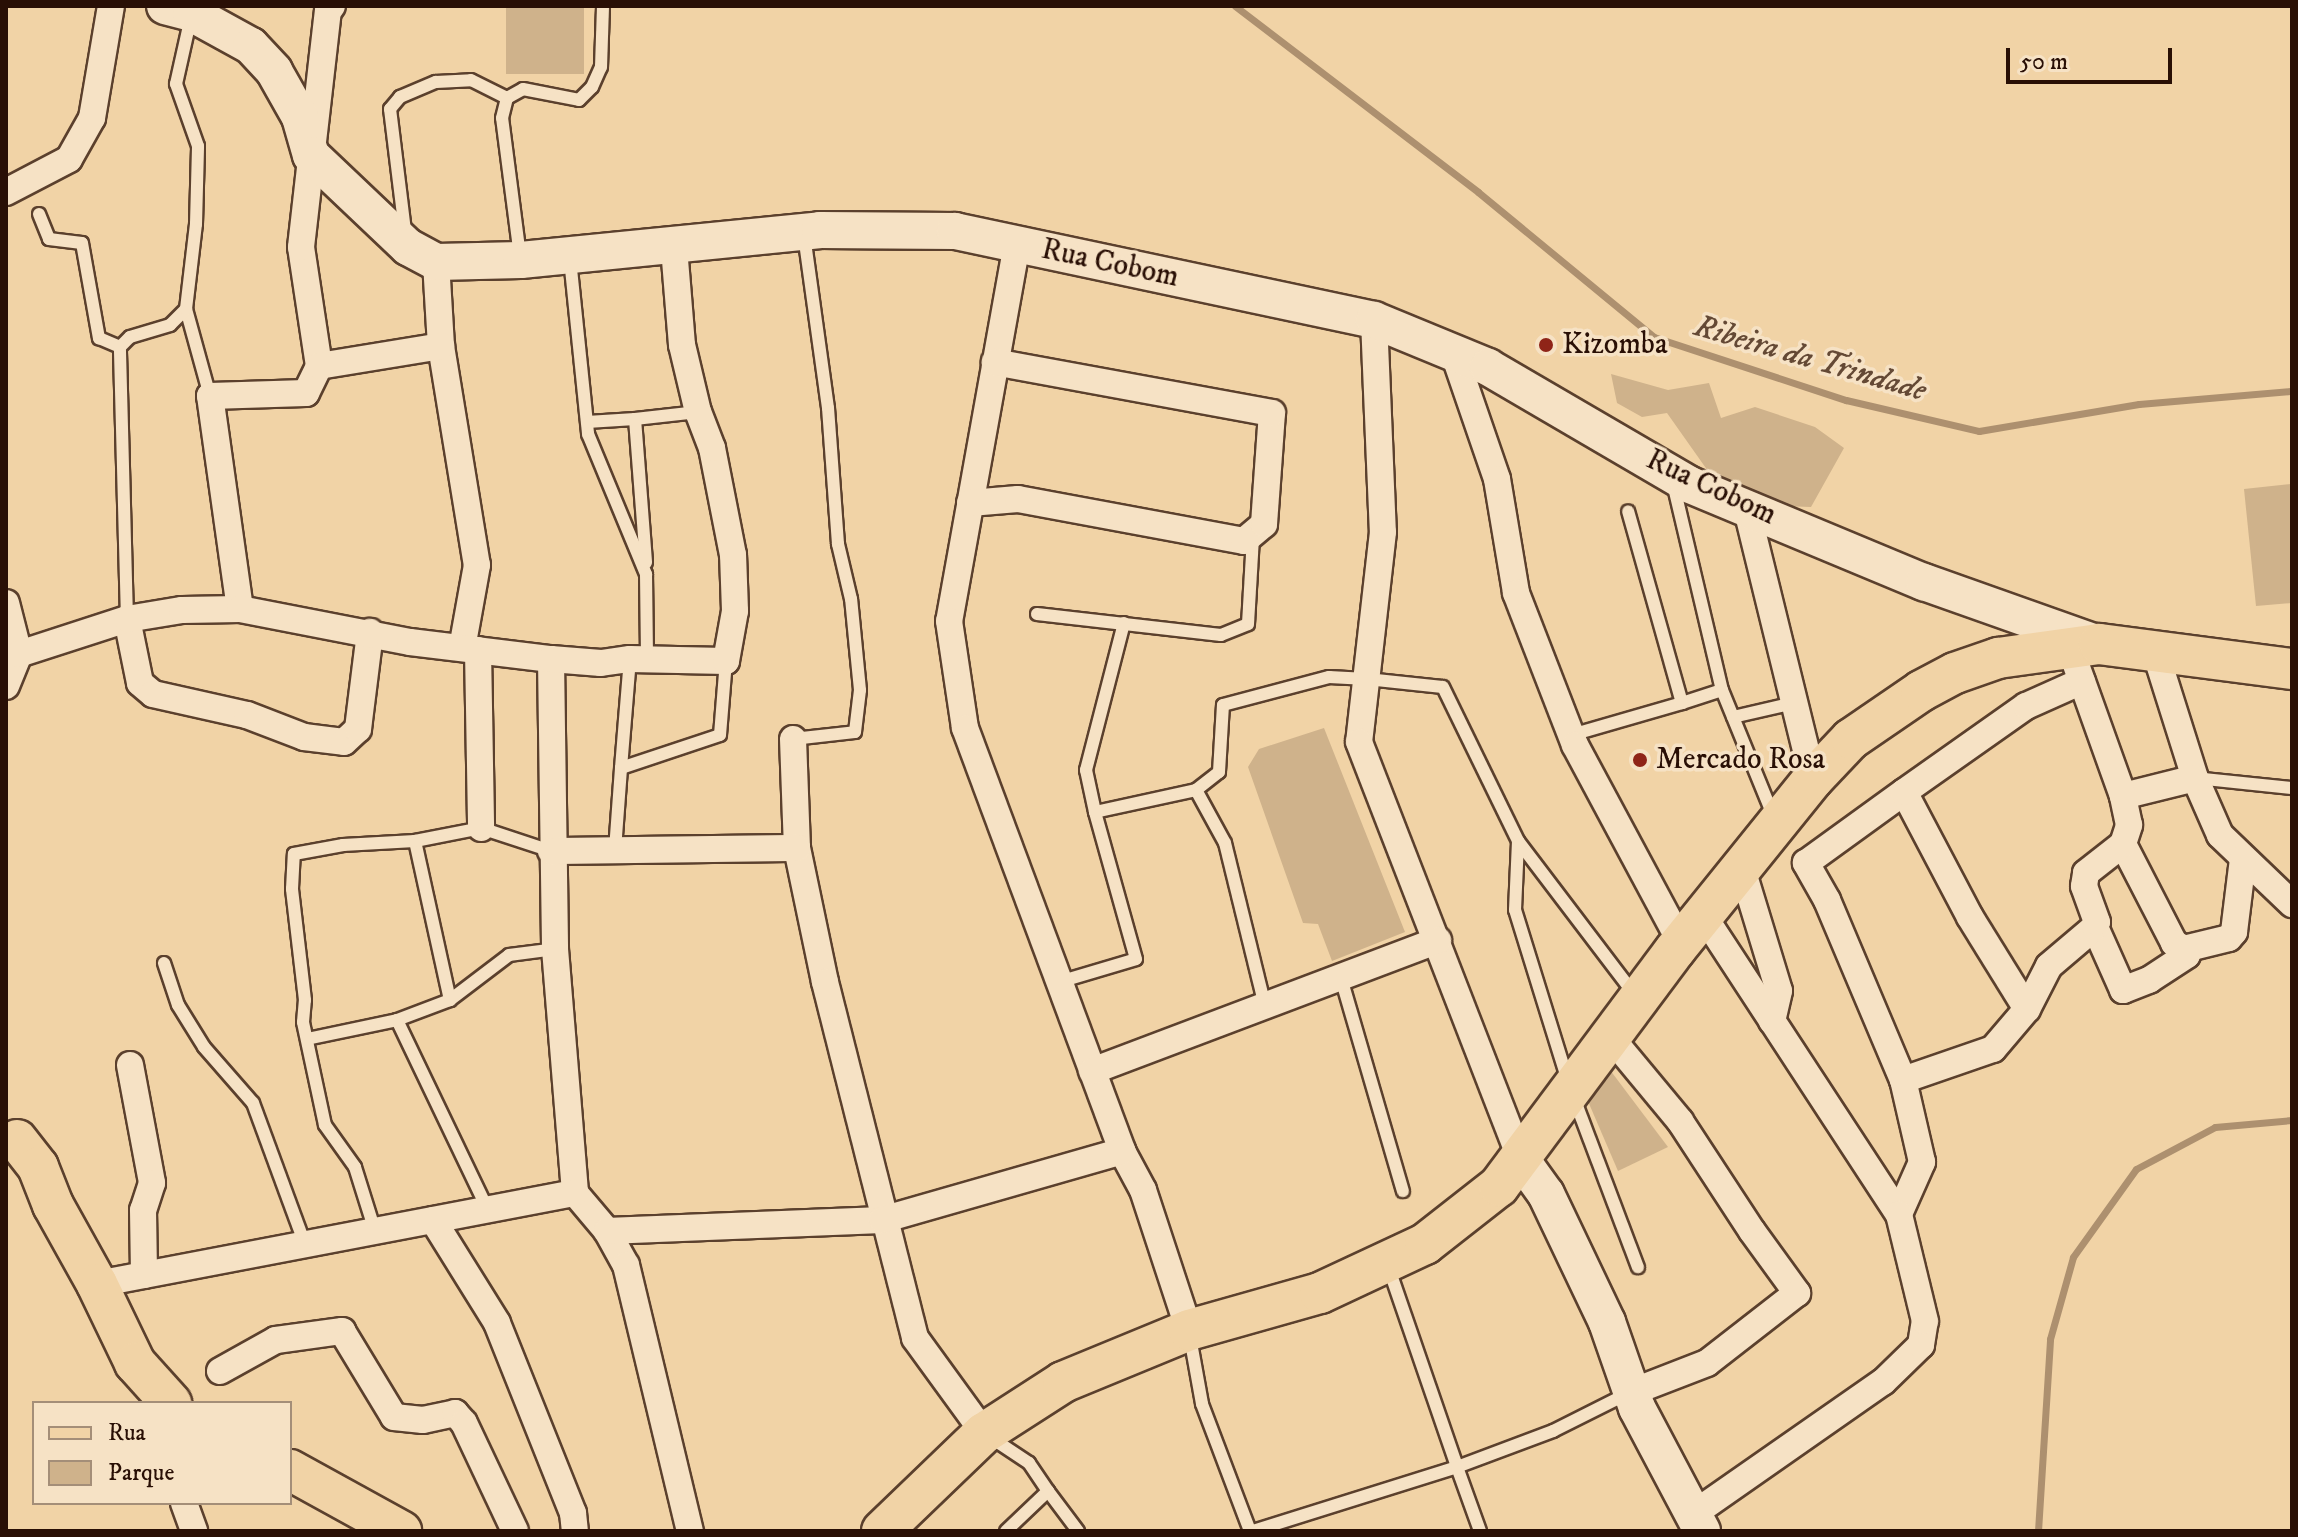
<!DOCTYPE html>
<style>
body{margin:0}
#map{position:relative;width:2298px;height:1537px;overflow:hidden;background:#f1d3a6;font-family:"IM FELL DW Pica",serif}
div>[style]{position:absolute}
[style*='--x']{left:calc(var(--x)*1px);top:calc(var(--y)*1px);width:calc(var(--w)*1px);rotate:calc(var(--a)*1deg)}
.green>*{inset:0;background:#cfb28b;transform-origin:0 0}
.stream>*{height:7px;margin:-3.5px;padding:0 3.5px;transform-origin:3.5px;border-radius:3.5px;background:#ad906f}
.roads{filter:drop-shadow(2px 0 #5b402d) drop-shadow(-2px 0 #5b402d) drop-shadow(0 2px #5b402d) drop-shadow(0 -2px #5b402d)}
.lane>*{height:12px;margin:-6px;padding:0 6px;transform-origin:6px;border-radius:6px;background:#f6e2c5}
.street>*{height:26px;margin:-13px;padding:0 13px;transform-origin:13px;border-radius:13px;background:#f6e2c5}
.secondary>*{height:36px;margin:-18px;padding:0 18px;transform-origin:18px;border-radius:18px;background:#f6e2c5}
.primary>*{height:40px;margin:-20px;padding:0 20px;transform-origin:20px;border-radius:20px;background:#f1d3a6}
.dots>*{width:22px;height:22px;translate:-50% -50%;box-sizing:border-box;border:4px solid #f6e2c5;border-radius:50%}
span{translate:-50% -50%;white-space:nowrap;text-align:center;line-height:1.15;-webkit-text-stroke:7px #f6e2c5;paint-order:stroke}
.street-label{font-size:30px;color:#290f05}
.poi-label{font-size:30px;color:#290f05}
.left{translate:0 -50%;text-align:left}
.water-label{font-size:32px;color:#644935;font-style:italic}
.frame{position:absolute;inset:0;border:8px solid #290f05;pointer-events:none}
.legend{position:absolute;left:32px;top:1401px;width:260px;height:104px;box-sizing:border-box;background:#f6e2c5;border:2px solid #a48e78;margin:0;padding:10px 14px;list-style:none;font-size:24px;color:#290f05}
.legend li{display:flex;align-items:center;gap:16px;height:40px}
.legend b{width:40px;border:2px solid #a48e78}
.scale{position:absolute;left:2006px;top:48px;width:166px;height:36px;box-sizing:border-box;border:4px solid #290f05;border-top:0;padding-left:10px;font-size:24px;line-height:28px;white-space:nowrap;color:#290f05;-webkit-text-stroke:6px #f6e2c5;paint-order:stroke}
</style>
<div id="map">
<div class="green">
<i style="left:506px;top:6px;width:78px;height:68px"></i>
<i style="clip-path:polygon(1611px 374px,1668px 390px,1709px 383px,1721px 418px,1755px 407px,1815px 427px,1844px 448px,1811px 507px,1782px 506px,1715px 481px,1667px 413px,1642px 417px,1617px 403px)"></i>
<i style="clip-path:polygon(2291px 484px,2292px 603px,2256px 606px,2244px 489px)"></i>
<i style="clip-path:polygon(1324px 728px,1405px 932px,1332px 961px,1318px 924px,1303px 923px,1248px 767px,1259px 749px)"></i>
<i style="clip-path:polygon(1607px 1066px,1668px 1147px,1618px 1171px,1584px 1092px)"></i>
</div>
<div class="stream">
<i style="--x:1235;--y:6;--w:306;--a:37.4"></i>
<i style="--x:1478;--y:192;--w:228;--a:39.5"></i>
<i style="--x:1654;--y:337;--w:202;--a:18.2"></i>
<i style="--x:1846;--y:400;--w:137;--a:13.1"></i>
<i style="--x:1979;--y:431;--w:162;--a:-9.6"></i>
<i style="--x:2139;--y:404;--w:154;--a:-4.9"></i>
<i style="--x:2038;--y:1531;--w:192;--a:-86.4"></i>
<i style="--x:2050;--y:1339;--w:85;--a:-74.3"></i>
<i style="--x:2073;--y:1257;--w:108;--a:-54.4"></i>
<i style="--x:2136;--y:1169;--w:89;--a:-28"></i>
<i style="--x:2215;--y:1127;--w:77;--a:-5.2"></i>
</div>
<div class="roads">
<div class="lane">
<i style="--x:39;--y:214;--w:27;--a:68"></i>
<i style="--x:49;--y:239;--w:33;--a:7"></i>
<i style="--x:82;--y:243;--w:97;--a:79.9"></i>
<i style="--x:99;--y:338;--w:23;--a:23"></i>
<i style="--x:405;--y:231;--w:123;--a:-97"></i>
<i style="--x:390;--y:109;--w:16;--a:-50"></i>
<i style="--x:400;--y:97;--w:39;--a:-23"></i>
<i style="--x:436;--y:82;--w:35;--a:-3"></i>
<i style="--x:471;--y:80;--w:40;--a:26.6"></i>
<i style="--x:520;--y:256;--w:139;--a:-97.4"></i>
<i style="--x:502;--y:118;--w:21;--a:-76"></i>
<i style="--x:507;--y:98;--w:18;--a:-29"></i>
<i style="--x:523;--y:89;--w:57;--a:11.1"></i>
<i style="--x:579;--y:100;--w:18;--a:-45"></i>
<i style="--x:592;--y:87;--w:22;--a:-66"></i>
<i style="--x:601;--y:67;--w:61;--a:-88.1"></i>
<i style="--x:570;--y:259;--w:176;--a:84.1"></i>
<i style="--x:588;--y:434;--w:152;--a:67.5"></i>
<i style="--x:646;--y:574;--w:85;--a:89.3"></i>
<i style="--x:186;--y:309;--w:90;--a:74.6"></i>
<i style="--x:635;--y:419;--w:63;--a:-6.3"></i>
<i style="--x:587;--y:422;--w:48;--a:-3.6"></i>
<i style="--x:635;--y:419;--w:144;--a:85.6"></i>
<i style="--x:1673;--y:483;--w:213;--a:76.7"></i>
<i style="--x:1037;--y:614;--w:185;--a:6.5"></i>
<i style="--x:1221;--y:635;--w:29;--a:-22"></i>
<i style="--x:1248;--y:624;--w:88;--a:-86.7"></i>
<i style="--x:127;--y:619;--w:272;--a:-91.5"></i>
<i style="--x:120;--y:347;--w:14;--a:-45"></i>
<i style="--x:130;--y:337;--w:42;--a:-16.7"></i>
<i style="--x:170;--y:325;--w:23;--a:-45"></i>
<i style="--x:186;--y:309;--w:86;--a:-83.3"></i>
<i style="--x:196;--y:224;--w:78;--a:-88.5"></i>
<i style="--x:198;--y:146;--w:66;--a:-109.5"></i>
<i style="--x:176;--y:84;--w:69;--a:-77.4"></i>
<i style="--x:1124;--y:623;--w:152;--a:104.5"></i>
<i style="--x:1086;--y:770;--w:43;--a:77.9"></i>
<i style="--x:1095;--y:812;--w:103;--a:-12.3"></i>
<i style="--x:1196;--y:790;--w:29;--a:-38"></i>
<i style="--x:1219;--y:772;--w:67;--a:-86.6"></i>
<i style="--x:1223;--y:705;--w:110;--a:-14.8"></i>
<i style="--x:1329;--y:677;--w:38;--a:3"></i>
<i style="--x:1367;--y:679;--w:76;--a:6"></i>
<i style="--x:1443;--y:687;--w:171;--a:64"></i>
<i style="--x:1682;--y:703;--w:42;--a:-18"></i>
<i style="--x:1722;--y:690;--w:135;--a:67.8"></i>
<i style="--x:1733;--y:717;--w:63;--a:-12.9"></i>
<i style="--x:1571;--y:735;--w:116;--a:-16.1"></i>
<i style="--x:1682;--y:703;--w:199;--a:-105.7"></i>
<i style="--x:793;--y:739;--w:62;--a:-6.4"></i>
<i style="--x:855;--y:732;--w:42;--a:-83.2"></i>
<i style="--x:860;--y:690;--w:91;--a:-95.6"></i>
<i style="--x:851;--y:599;--w:57;--a:-103.3"></i>
<i style="--x:838;--y:544;--w:136;--a:-94.2"></i>
<i style="--x:828;--y:408;--w:176;--a:-97.9"></i>
<i style="--x:621;--y:768;--w:109;--a:-85.3"></i>
<i style="--x:2195;--y:778;--w:98;--a:5.9"></i>
<i style="--x:1196;--y:790;--w:60;--a:61.3"></i>
<i style="--x:1225;--y:843;--w:168;--a:76.2"></i>
<i style="--x:415;--y:841;--w:163;--a:77.6"></i>
<i style="--x:615;--y:850;--w:82;--a:-85.8"></i>
<i style="--x:621;--y:768;--w:104;--a:-18.4"></i>
<i style="--x:720;--y:735;--w:74;--a:-85.4"></i>
<i style="--x:164;--y:963;--w:44;--a:71.6"></i>
<i style="--x:178;--y:1005;--w:49;--a:58.2"></i>
<i style="--x:204;--y:1047;--w:74;--a:48.8"></i>
<i style="--x:253;--y:1103;--w:150;--a:69.8"></i>
<i style="--x:1341;--y:978;--w:222;--a:73.8"></i>
<i style="--x:1059;--y:982;--w:80;--a:-16.6"></i>
<i style="--x:1136;--y:959;--w:153;--a:-105.6"></i>
<i style="--x:397;--y:1020;--w:211;--a:64.4"></i>
<i style="--x:307;--y:1039;--w:92;--a:-11.9"></i>
<i style="--x:397;--y:1020;--w:57;--a:-20.7"></i>
<i style="--x:450;--y:1000;--w:74;--a:-37.3"></i>
<i style="--x:509;--y:955;--w:46;--a:-7.4"></i>
<i style="--x:1568;--y:1081;--w:179;--a:-107.2"></i>
<i style="--x:1515;--y:910;--w:69;--a:-87.5"></i>
<i style="--x:1518;--y:841;--w:193;--a:52.8"></i>
<i style="--x:1574;--y:1098;--w:181;--a:69.3"></i>
<i style="--x:375;--y:1231;--w:67;--a:-107.4"></i>
<i style="--x:355;--y:1167;--w:52;--a:-125.5"></i>
<i style="--x:325;--y:1125;--w:105;--a:-102.1"></i>
<i style="--x:303;--y:1022;--w:22;--a:-85"></i>
<i style="--x:305;--y:1000;--w:112;--a:-96.7"></i>
<i style="--x:292;--y:889;--w:35;--a:-87"></i>
<i style="--x:294;--y:854;--w:50;--a:-10.4"></i>
<i style="--x:343;--y:845;--w:72;--a:-3.2"></i>
<i style="--x:415;--y:841;--w:67;--a:-11.1"></i>
<i style="--x:481;--y:828;--w:74;--a:18.2"></i>
<i style="--x:1389;--y:1269;--w:209;--a:71"></i>
<i style="--x:1457;--y:1467;--w:103;--a:-20.6"></i>
<i style="--x:1553;--y:1431;--w:85;--a:-26.6"></i>
<i style="--x:1190;--y:1337;--w:68;--a:79.8"></i>
<i style="--x:1202;--y:1404;--w:136;--a:69.3"></i>
<i style="--x:990;--y:1437;--w:47;--a:33.7"></i>
<i style="--x:1029;--y:1463;--w:34;--a:56"></i>
<i style="--x:1048;--y:1491;--w:58;--a:136.4"></i>
<i style="--x:1048;--y:1491;--w:50;--a:53.1"></i>
<i style="--x:1253;--y:1531;--w:214;--a:-17.4"></i>
<i style="--x:1457;--y:1467;--w:68;--a:70.2"></i>
</div>
<div class="street">
<i style="--x:6;--y:192;--w:71;--a:-27.6"></i>
<i style="--x:69;--y:159;--w:47;--a:-60.7"></i>
<i style="--x:92;--y:118;--w:114;--a:-80.4"></i>
<i style="--x:1017;--y:244;--w:383;--a:100.2"></i>
<i style="--x:949;--y:621;--w:108;--a:81.5"></i>
<i style="--x:965;--y:728;--w:451;--a:69.6"></i>
<i style="--x:1122;--y:1151;--w:44;--a:61.7"></i>
<i style="--x:1143;--y:1190;--w:147;--a:71.8"></i>
<i style="--x:436;--y:262;--w:84;--a:86.6"></i>
<i style="--x:441;--y:346;--w:222;--a:80.7"></i>
<i style="--x:477;--y:565;--w:84;--a:100.2"></i>
<i style="--x:1374;--y:320;--w:212;--a:87.6"></i>
<i style="--x:1383;--y:532;--w:211;--a:96.5"></i>
<i style="--x:1359;--y:742;--w:446;--a:68.8"></i>
<i style="--x:1453;--y:351;--w:135;--a:71"></i>
<i style="--x:1497;--y:479;--w:116;--a:80.5"></i>
<i style="--x:1516;--y:593;--w:163;--a:68.8"></i>
<i style="--x:1575;--y:745;--w:225;--a:61.8"></i>
<i style="--x:319;--y:366;--w:120;--a:-98.6"></i>
<i style="--x:301;--y:247;--w:238;--a:-83.5"></i>
<i style="--x:328;--y:11;--w:6;--a:-51"></i>
<i style="--x:970;--y:503;--w:48;--a:-4.8"></i>
<i style="--x:1018;--y:499;--w:230;--a:10.5"></i>
<i style="--x:1244;--y:541;--w:26;--a:-40"></i>
<i style="--x:1264;--y:524;--w:111;--a:-85.9"></i>
<i style="--x:1272;--y:413;--w:282;--a:-169.6"></i>
<i style="--x:1746;--y:506;--w:281;--a:76.2"></i>
<i style="--x:6;--y:603;--w:53;--a:75.7"></i>
<i style="--x:240;--y:609;--w:215;--a:-98"></i>
<i style="--x:210;--y:396;--w:96;--a:-1.8"></i>
<i style="--x:306;--y:393;--w:30;--a:-64"></i>
<i style="--x:319;--y:366;--w:124;--a:-9.3"></i>
<i style="--x:127;--y:619;--w:65;--a:78.5"></i>
<i style="--x:140;--y:683;--w:17;--a:40"></i>
<i style="--x:153;--y:694;--w:96;--a:12.6"></i>
<i style="--x:247;--y:715;--w:61;--a:21.1"></i>
<i style="--x:304;--y:737;--w:40;--a:7.1"></i>
<i style="--x:344;--y:742;--w:19;--a:-43"></i>
<i style="--x:358;--y:729;--w:98;--a:-82.9"></i>
<i style="--x:478;--y:650;--w:178;--a:89"></i>
<i style="--x:2155;--y:651;--w:133;--a:72.5"></i>
<i style="--x:2195;--y:778;--w:62;--a:66.3"></i>
<i style="--x:2220;--y:835;--w:100;--a:43.8"></i>
<i style="--x:551;--y:659;--w:290;--a:89.2"></i>
<i style="--x:555;--y:949;--w:245;--a:85.3"></i>
<i style="--x:575;--y:1193;--w:50;--a:49.9"></i>
<i style="--x:607;--y:1231;--w:39;--a:61"></i>
<i style="--x:626;--y:1265;--w:274;--a:76.5"></i>
<i style="--x:6;--y:686;--w:35;--a:-68"></i>
<i style="--x:19;--y:654;--w:114;--a:-18"></i>
<i style="--x:127;--y:619;--w:56;--a:-9.3"></i>
<i style="--x:182;--y:610;--w:58;--a:-1"></i>
<i style="--x:240;--y:609;--w:173;--a:11"></i>
<i style="--x:410;--y:642;--w:142;--a:6.9"></i>
<i style="--x:551;--y:659;--w:50;--a:4.6"></i>
<i style="--x:601;--y:663;--w:29;--a:-8"></i>
<i style="--x:630;--y:659;--w:96;--a:1.2"></i>
<i style="--x:726;--y:661;--w:51;--a:-79.8"></i>
<i style="--x:735;--y:611;--w:56;--a:-92"></i>
<i style="--x:733;--y:555;--w:109;--a:-101.1"></i>
<i style="--x:712;--y:448;--w:39;--a:-111"></i>
<i style="--x:698;--y:412;--w:69;--a:-103.4"></i>
<i style="--x:682;--y:345;--w:98;--a:-94.7"></i>
<i style="--x:793;--y:739;--w:109;--a:87.9"></i>
<i style="--x:797;--y:848;--w:137;--a:78.2"></i>
<i style="--x:825;--y:982;--w:367;--a:75.8"></i>
<i style="--x:915;--y:1338;--w:117;--a:54"></i>
<i style="--x:2123;--y:796;--w:74;--a:-14"></i>
<i style="--x:2123;--y:844;--w:111;--a:62.7"></i>
<i style="--x:2174;--y:943;--w:12;--a:31"></i>
<i style="--x:2184;--y:949;--w:46;--a:-13.7"></i>
<i style="--x:2229;--y:938;--w:8;--a:-50"></i>
<i style="--x:2234;--y:932;--w:74;--a:-83"></i>
<i style="--x:551;--y:851;--w:246;--a:-0.7"></i>
<i style="--x:1742;--y:869;--w:127;--a:73.1"></i>
<i style="--x:1779;--y:991;--w:31;--a:103"></i>
<i style="--x:1703;--y:915;--w:358;--a:56.8"></i>
<i style="--x:1899;--y:1214;--w:57;--a:-66.1"></i>
<i style="--x:1922;--y:1162;--w:84;--a:-103"></i>
<i style="--x:1903;--y:1080;--w:195;--a:-112.9"></i>
<i style="--x:1827;--y:900;--w:43;--a:-119.6"></i>
<i style="--x:1806;--y:863;--w:121;--a:-35.9"></i>
<i style="--x:2095;--y:927;--w:69;--a:66"></i>
<i style="--x:2123;--y:990;--w:28;--a:-21"></i>
<i style="--x:2149;--y:980;--w:45;--a:-33.3"></i>
<i style="--x:2187;--y:955;--w:7;--a:-117"></i>
<i style="--x:2027;--y:1009;--w:108;--a:-121.8"></i>
<i style="--x:1970;--y:917;--w:141;--a:-117.8"></i>
<i style="--x:1904;--y:792;--w:149;--a:-35.2"></i>
<i style="--x:2026;--y:706;--w:61;--a:-24.1"></i>
<i style="--x:1612;--y:1039;--w:107;--a:50.3"></i>
<i style="--x:1680;--y:1121;--w:131;--a:56.8"></i>
<i style="--x:1752;--y:1231;--w:77;--a:54"></i>
<i style="--x:1797;--y:1293;--w:114;--a:142.1"></i>
<i style="--x:1707;--y:1363;--w:80;--a:158.9"></i>
<i style="--x:130;--y:1065;--w:120;--a:79.4"></i>
<i style="--x:152;--y:1183;--w:28;--a:108"></i>
<i style="--x:143;--y:1210;--w:65;--a:89.1"></i>
<i style="--x:1092;--y:1071;--w:370;--a:-20.7"></i>
<i style="--x:1903;--y:1080;--w:95;--a:-19"></i>
<i style="--x:1993;--y:1049;--w:52;--a:-49.6"></i>
<i style="--x:2027;--y:1009;--w:48;--a:-62.9"></i>
<i style="--x:2049;--y:966;--w:60;--a:-40.3"></i>
<i style="--x:2095;--y:927;--w:5;--a:-68"></i>
<i style="--x:2097;--y:922;--w:38;--a:-110"></i>
<i style="--x:2084;--y:886;--w:13;--a:-81"></i>
<i style="--x:2086;--y:873;--w:47;--a:-38.1"></i>
<i style="--x:2123;--y:844;--w:20;--a:-72"></i>
<i style="--x:2129;--y:825;--w:30;--a:-102"></i>
<i style="--x:2123;--y:796;--w:157;--a:-109.7"></i>
<i style="--x:433;--y:1220;--w:121;--a:58.1"></i>
<i style="--x:497;--y:1323;--w:205;--a:68.2"></i>
<i style="--x:573;--y:1513;--w:18;--a:84"></i>
<i style="--x:607;--y:1231;--w:275;--a:-2.3"></i>
<i style="--x:882;--y:1220;--w:250;--a:-16"></i>
<i style="--x:97;--y:1284;--w:487;--a:-10.8"></i>
<i style="--x:220;--y:1371;--w:64;--a:-29"></i>
<i style="--x:276;--y:1340;--w:67;--a:-7.8"></i>
<i style="--x:342;--y:1331;--w:100;--a:58.8"></i>
<i style="--x:394;--y:1417;--w:29;--a:6"></i>
<i style="--x:423;--y:1420;--w:33;--a:-12"></i>
<i style="--x:455;--y:1413;--w:13;--a:48"></i>
<i style="--x:464;--y:1423;--w:119;--a:64.7"></i>
<i style="--x:184;--y:1503;--w:30;--a:70"></i>
<i style="--x:1692;--y:1515;--w:233;--a:-34.9"></i>
<i style="--x:1883;--y:1382;--w:53;--a:-44.2"></i>
<i style="--x:1921;--y:1345;--w:24;--a:-81"></i>
<i style="--x:1925;--y:1321;--w:110;--a:-103.7"></i>
</div>
<div class="secondary">
<i style="--x:165;--y:6;--w:27;--a:15"></i>
<i style="--x:191;--y:13;--w:68;--a:28.8"></i>
<i style="--x:251;--y:46;--w:34;--a:47"></i>
<i style="--x:274;--y:71;--w:53;--a:60.5"></i>
<i style="--x:300;--y:117;--w:40;--a:74"></i>
<i style="--x:311;--y:155;--w:134;--a:43.5"></i>
<i style="--x:408;--y:247;--w:32;--a:28"></i>
<i style="--x:436;--y:262;--w:85;--a:-1.3"></i>
<i style="--x:521;--y:260;--w:301;--a:-5.7"></i>
<i style="--x:820;--y:230;--w:135;--a:0.4"></i>
<i style="--x:955;--y:231;--w:428;--a:12"></i>
<i style="--x:1374;--y:320;--w:123;--a:22.4"></i>
<i style="--x:1488;--y:367;--w:232;--a:30.3"></i>
<i style="--x:1688;--y:484;--w:256;--a:22.6"></i>
<i style="--x:1924;--y:582;--w:186;--a:19.5"></i>
<i style="--x:1520;--y:1158;--w:44;--a:54.2"></i>
<i style="--x:1546;--y:1194;--w:142;--a:64.5"></i>
<i style="--x:1607;--y:1322;--w:91;--a:70.8"></i>
<i style="--x:1637;--y:1408;--w:139;--a:62.1"></i>
</div>
<div class="primary">
<i style="--x:17;--y:1140;--w:34;--a:52"></i>
<i style="--x:38;--y:1167;--w:41;--a:68.5"></i>
<i style="--x:53;--y:1205;--w:90;--a:60.9"></i>
<i style="--x:97;--y:1284;--w:88;--a:64.3"></i>
<i style="--x:135;--y:1363;--w:54;--a:48"></i>
<i style="--x:290;--y:1470;--w:127;--a:28.8"></i>
<i style="--x:882;--y:1531;--w:141;--a:-43.9"></i>
<i style="--x:984;--y:1433;--w:94;--a:-32.8"></i>
<i style="--x:1063;--y:1382;--w:136;--a:-22.4"></i>
<i style="--x:1189;--y:1330;--w:136;--a:-15.8"></i>
<i style="--x:1320;--y:1293;--w:116;--a:-25"></i>
<i style="--x:1425;--y:1244;--w:94;--a:-38.1"></i>
<i style="--x:1499;--y:1186;--w:294;--a:-53.3"></i>
<i style="--x:1675;--y:950;--w:220;--a:-51.1"></i>
<i style="--x:1813;--y:779;--w:55;--a:-46.5"></i>
<i style="--x:1851;--y:739;--w:85;--a:-34.4"></i>
<i style="--x:1921;--y:691;--w:38;--a:-28"></i>
<i style="--x:1955;--y:673;--w:46;--a:-19.2"></i>
<i style="--x:1998;--y:658;--w:102;--a:-7.9"></i>
<i style="--x:2099;--y:644;--w:195;--a:7.4"></i>
</div>
</div>
<div class="dots">
<i style="left:1546px;top:345px;background:#8f2418"></i>
<i style="left:1640px;top:760px;background:#8f2418"></i>
</div>
<div class="street-label">
<span style="left:1110px;top:264px;rotate:12deg">Rua Cobom</span>
<span style="left:1711px;top:488px;rotate:25deg">Rua Cobom</span>
</div>
<div class="poi-label">
<span class="left" style="left:1562px;top:345px">Kizomba</span>
<span class="left" style="left:1656px;top:760px">Mercado Rosa</span>
</div>
<div class="water-label">
<span style="left:1810px;top:359px;rotate:16deg">Ribeira da Trindade</span>
</div>
<div class="frame"></div>
<ul class="legend">
<li><b style="height:10px;background:#f1d3a6"></b>Rua</li>
<li><b style="height:22px;background:#cfb28b"></b>Parque</li>
</ul>
<div class="scale">50 m</div>
</div>
